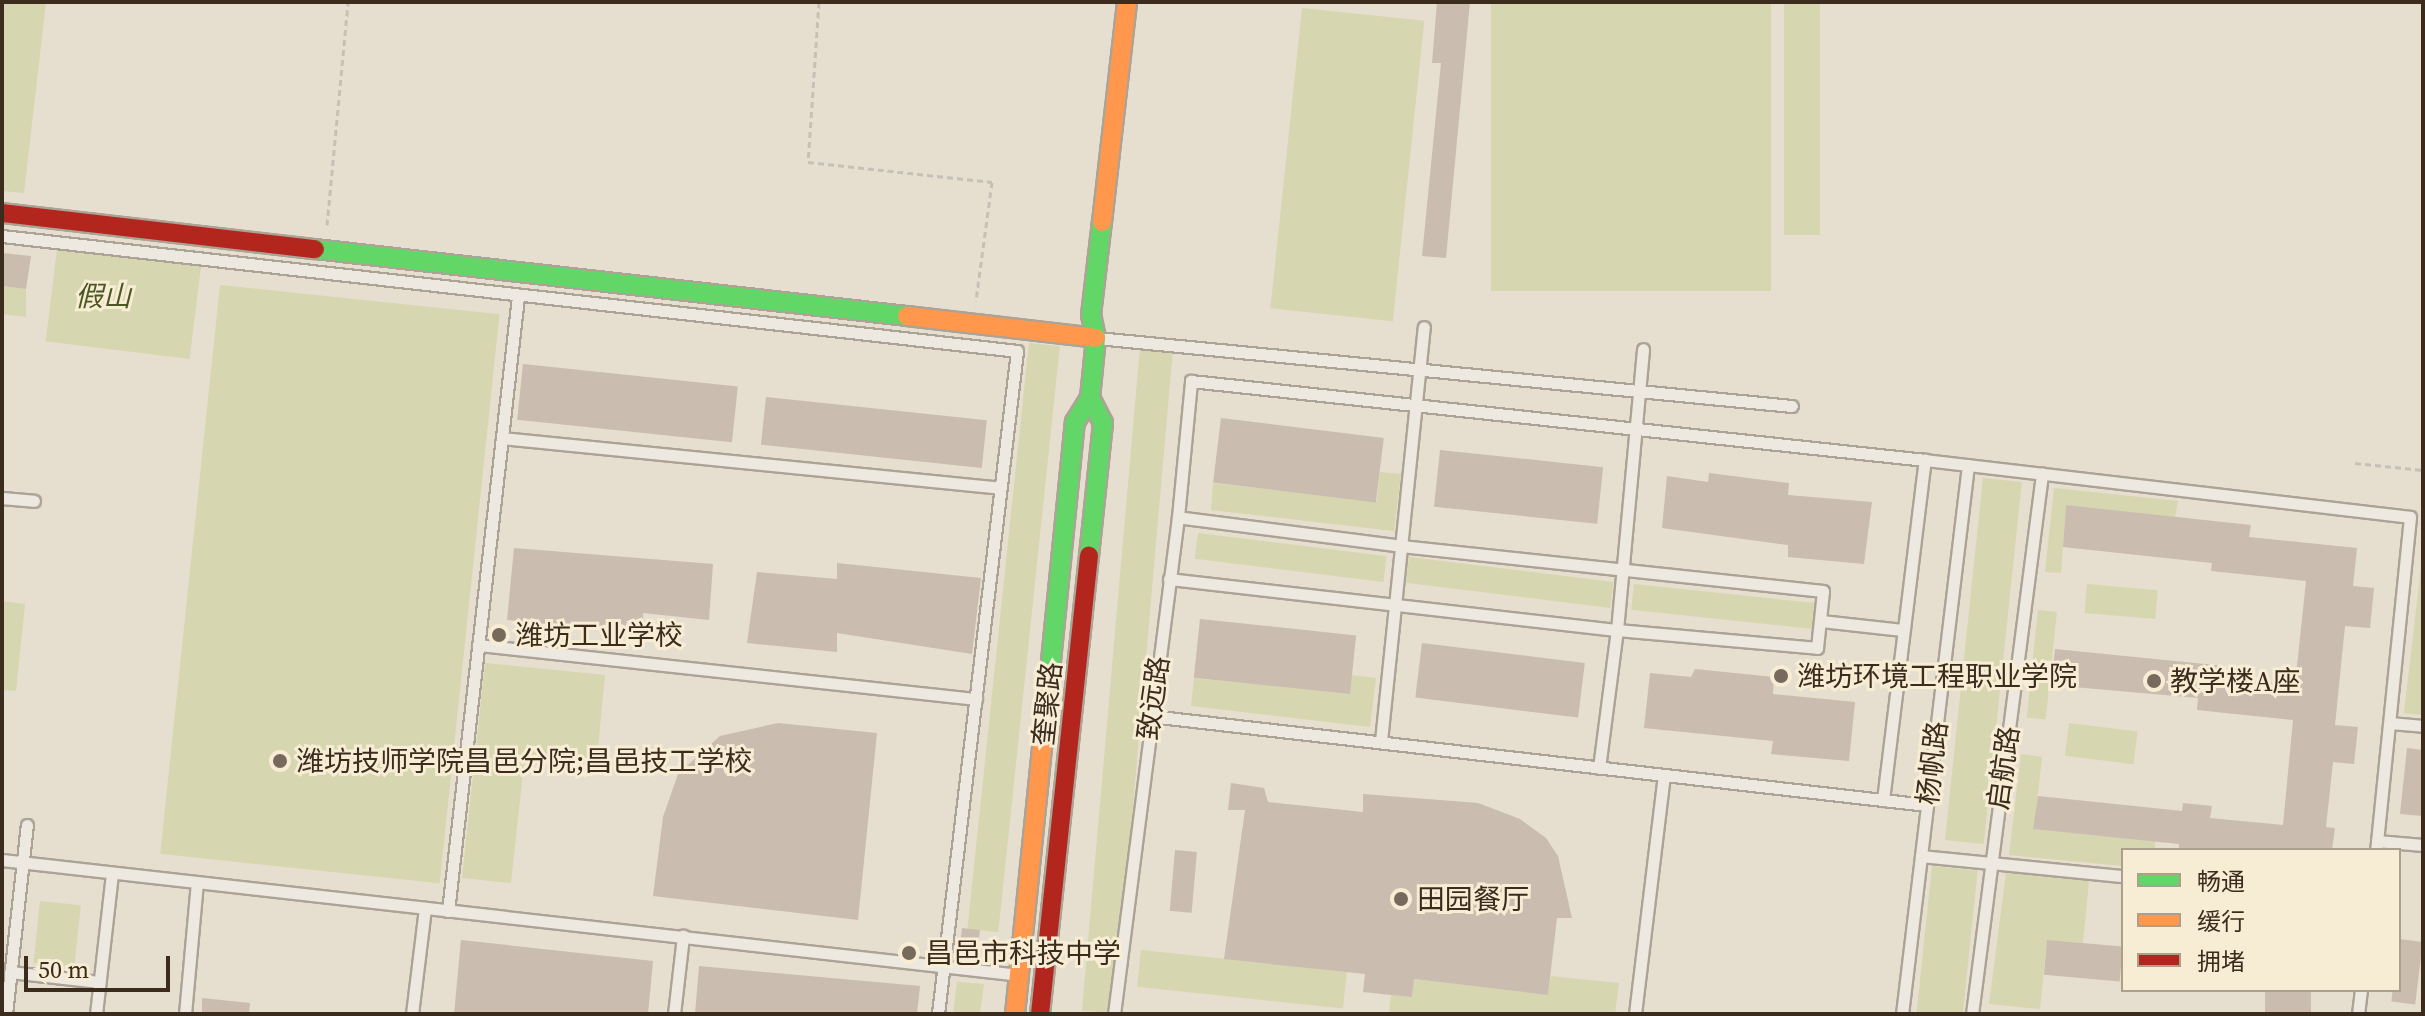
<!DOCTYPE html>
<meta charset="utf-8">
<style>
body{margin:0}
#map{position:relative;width:2425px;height:1016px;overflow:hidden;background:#e6dece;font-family:"Source Serif 4","Noto Sans SC",serif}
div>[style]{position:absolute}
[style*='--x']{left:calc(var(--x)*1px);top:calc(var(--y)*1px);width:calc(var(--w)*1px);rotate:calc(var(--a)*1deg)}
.green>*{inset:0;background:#d6d6b0;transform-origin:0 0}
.building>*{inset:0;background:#cabcaf;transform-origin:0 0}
.path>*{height:3px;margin-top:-1.5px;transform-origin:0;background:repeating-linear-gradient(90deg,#c7c0b7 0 6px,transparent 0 10px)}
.roads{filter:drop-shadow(2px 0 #aca397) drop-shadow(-2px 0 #aca397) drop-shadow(0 2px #aca397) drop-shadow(0 -2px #aca397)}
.lane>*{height:11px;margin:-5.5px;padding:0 5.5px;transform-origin:5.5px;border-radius:5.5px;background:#eee9e0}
.fast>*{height:18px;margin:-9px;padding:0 9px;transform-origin:9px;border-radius:9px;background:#63d668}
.slow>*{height:18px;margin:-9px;padding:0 9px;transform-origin:9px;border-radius:9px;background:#ff974d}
.jam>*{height:18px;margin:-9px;padding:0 9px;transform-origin:9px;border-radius:9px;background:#b3261e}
.dots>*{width:22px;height:22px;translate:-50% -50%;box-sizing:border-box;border:4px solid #f7ecd4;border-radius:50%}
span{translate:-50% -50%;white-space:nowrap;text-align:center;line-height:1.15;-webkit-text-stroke:6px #f7ecd4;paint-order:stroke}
.park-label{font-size:28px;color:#4c5824;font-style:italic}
.poi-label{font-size:28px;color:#3b2c1e}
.left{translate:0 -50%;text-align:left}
.street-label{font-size:28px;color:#3b2c1e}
.frame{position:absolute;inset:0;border:4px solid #3b2c1e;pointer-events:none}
.legend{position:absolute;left:2121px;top:848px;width:280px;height:144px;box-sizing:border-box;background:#f7ecd4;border:2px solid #ac9f8b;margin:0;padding:10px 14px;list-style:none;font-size:24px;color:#3b2c1e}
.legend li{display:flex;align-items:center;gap:16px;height:40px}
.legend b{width:40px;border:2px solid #ac9f8b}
.scale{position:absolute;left:24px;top:956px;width:146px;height:36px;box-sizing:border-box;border:4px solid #3b2c1e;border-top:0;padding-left:10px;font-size:24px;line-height:28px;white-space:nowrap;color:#3b2c1e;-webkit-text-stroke:6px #f7ecd4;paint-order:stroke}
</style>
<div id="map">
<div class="green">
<i style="clip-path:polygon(2px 2px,46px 2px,24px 193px,2px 191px)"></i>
<i style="left:1491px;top:2px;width:280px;height:289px"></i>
<i style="left:1784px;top:2px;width:36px;height:233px"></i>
<i style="left:1302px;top:8px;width:123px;height:302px;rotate:6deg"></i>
<i style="left:58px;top:241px;width:145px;height:101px;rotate:7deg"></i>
<i style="left:220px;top:285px;width:281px;height:572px;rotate:6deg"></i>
<i style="clip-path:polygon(2px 286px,26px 289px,26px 317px,2px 314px)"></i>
<i style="left:1029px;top:343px;width:31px;height:589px;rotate:6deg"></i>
<i style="left:1140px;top:347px;width:33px;height:666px;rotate:5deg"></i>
<i style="clip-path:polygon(1380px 472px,1401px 474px,1394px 531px,1211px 510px,1213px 483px,1377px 502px)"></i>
<i style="left:1983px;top:478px;width:39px;height:364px;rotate:6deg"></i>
<i style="clip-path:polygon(2054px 488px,2178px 501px,2175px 517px,2066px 505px,2061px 573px,2045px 572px)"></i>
<i style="left:1198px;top:533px;width:190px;height:26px;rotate:7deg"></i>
<i style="clip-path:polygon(2423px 550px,2423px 715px,2404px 713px)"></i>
<i style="left:1409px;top:557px;width:206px;height:26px;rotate:7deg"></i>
<i style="left:1634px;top:584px;width:182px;height:26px;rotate:6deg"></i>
<i style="left:2087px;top:584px;width:71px;height:29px;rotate:5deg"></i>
<i style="clip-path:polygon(2px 601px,25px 604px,16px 691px,2px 690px)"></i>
<i style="left:2038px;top:610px;width:19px;height:108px;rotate:6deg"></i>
<i style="clip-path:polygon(485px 663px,605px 675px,597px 759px,525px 754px,511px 883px,462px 878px)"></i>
<i style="clip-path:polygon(1352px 675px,1376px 678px,1370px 727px,1191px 706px,1194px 678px,1349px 694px)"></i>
<i style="left:2069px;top:723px;width:69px;height:33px;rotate:7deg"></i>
<i style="clip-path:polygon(2021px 754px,2042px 757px,2034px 829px,2155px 841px,2155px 850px,2123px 850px,2123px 866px,2009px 855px)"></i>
<i style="left:1932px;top:866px;width:46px;height:149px;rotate:6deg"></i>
<i style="clip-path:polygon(2006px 873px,2089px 881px,2083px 943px,2047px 940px,2040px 1009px,1989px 1004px)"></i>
<i style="left:40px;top:901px;width:41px;height:62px;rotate:6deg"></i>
<i style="left:1141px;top:950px;width:207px;height:37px;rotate:6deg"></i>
<i style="clip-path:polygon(1551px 976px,1619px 983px,1615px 1014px,1389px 1014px,1391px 995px,1412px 997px,1414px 979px,1548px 995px)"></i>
<i style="clip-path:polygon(957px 982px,984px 984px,980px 1014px,953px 1014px)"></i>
</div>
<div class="building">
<i style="clip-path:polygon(1437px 2px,1470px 2px,1446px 258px,1422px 256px,1441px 63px,1432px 63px)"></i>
<i style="clip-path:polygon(2px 253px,31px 256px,26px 289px,2px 286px)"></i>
<i style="left:523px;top:364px;width:216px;height:56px;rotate:6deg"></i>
<i style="left:766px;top:397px;width:222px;height:48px;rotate:6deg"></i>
<i style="left:1221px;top:418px;width:164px;height:65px;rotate:7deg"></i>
<i style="left:1440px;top:450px;width:164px;height:57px;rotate:6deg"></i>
<i style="clip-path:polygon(1709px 473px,1789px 483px,1788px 495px,1872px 502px,1864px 564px,1788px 557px,1788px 545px,1662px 528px,1667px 476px,1708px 482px)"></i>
<i style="clip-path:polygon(2066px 505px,2251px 525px,2249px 537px,2357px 548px,2353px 586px,2374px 588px,2370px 628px,2345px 626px,2335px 725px,2358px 727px,2354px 764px,2333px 762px,2326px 827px,2335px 828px,2332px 850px,2179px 850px,2179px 844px,2033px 829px,2038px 796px,2182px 811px,2183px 803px,2212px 806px,2210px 818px,2283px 825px,2293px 720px,2197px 710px,2198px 698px,2051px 685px,2055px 649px,2225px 666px,2223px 677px,2295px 685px,2306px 581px,2211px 571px,2212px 563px,2063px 547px)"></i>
<i style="clip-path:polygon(514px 548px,713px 564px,709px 620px,643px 613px,643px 634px,507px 620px)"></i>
<i style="clip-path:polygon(837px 563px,981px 578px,972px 654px,837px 633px,837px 652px,747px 643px,757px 572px,837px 579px)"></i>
<i style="left:1200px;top:619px;width:157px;height:59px;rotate:6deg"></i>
<i style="left:1422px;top:643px;width:164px;height:55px;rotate:7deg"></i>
<i style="clip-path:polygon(1695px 669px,1774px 677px,1773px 694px,1855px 702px,1849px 761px,1771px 754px,1773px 741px,1644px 728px,1650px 673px,1691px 677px)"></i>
<i style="clip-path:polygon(778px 723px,877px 733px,858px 920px,653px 896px,663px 817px,678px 774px,720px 736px)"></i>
<i style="clip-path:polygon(2407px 748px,2423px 750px,2423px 816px,2400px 814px)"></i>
<i style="clip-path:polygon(1231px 783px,1264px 788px,1268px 802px,1363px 812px,1363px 794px,1478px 803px,1520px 819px,1546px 838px,1558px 856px,1572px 918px,1557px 918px,1548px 995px,1414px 979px,1412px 997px,1391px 995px,1363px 992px,1365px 974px,1224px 959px,1245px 810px,1228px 810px)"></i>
<i style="left:1175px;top:850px;width:22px;height:61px;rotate:5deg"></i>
<i style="left:962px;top:928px;width:18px;height:25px;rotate:6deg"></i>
<i style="left:2399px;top:939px;width:24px;height:63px;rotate:7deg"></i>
<i style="clip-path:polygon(461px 940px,653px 961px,648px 1014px,454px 1014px)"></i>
<i style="left:2047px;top:940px;width:76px;height:35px;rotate:5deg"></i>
<i style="clip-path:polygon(699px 966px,920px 986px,917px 1014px,695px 1014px)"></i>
<i style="left:2265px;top:990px;width:46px;height:24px"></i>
<i style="clip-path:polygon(202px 998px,250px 1003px,249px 1014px,202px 1014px)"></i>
</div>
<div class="path">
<i style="--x:819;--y:2;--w:160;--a:93.9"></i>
<i style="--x:808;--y:162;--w:185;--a:6.2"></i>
<i style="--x:992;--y:182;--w:120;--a:97.7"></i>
<i style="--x:327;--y:225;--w:224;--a:-84.6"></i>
<i style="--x:2355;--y:463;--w:68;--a:5.9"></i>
</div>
<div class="roads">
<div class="lane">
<i style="--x:2;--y:236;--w:1021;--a:6.46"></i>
<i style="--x:1017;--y:351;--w:668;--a:96.8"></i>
<i style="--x:1097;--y:338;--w:698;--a:5.59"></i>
<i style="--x:502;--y:438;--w:500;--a:5.7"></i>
<i style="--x:2;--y:498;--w:32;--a:5"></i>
<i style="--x:1169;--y:579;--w:451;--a:6.5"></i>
<i style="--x:1617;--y:630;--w:201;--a:5.1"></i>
<i style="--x:1817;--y:648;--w:57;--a:-84"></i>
<i style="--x:1823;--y:591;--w:422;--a:-173.9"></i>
<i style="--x:1403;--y:546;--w:227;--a:-172.7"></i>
<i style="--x:1821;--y:621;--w:82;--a:6.3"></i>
<i style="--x:478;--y:645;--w:501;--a:6.19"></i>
<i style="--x:1150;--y:716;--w:781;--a:6.54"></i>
<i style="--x:2390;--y:723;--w:33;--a:5"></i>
<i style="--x:1381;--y:741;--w:416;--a:-84.1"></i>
<i style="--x:1599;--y:768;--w:139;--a:-82.6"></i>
<i style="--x:1617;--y:630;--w:282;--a:-84.7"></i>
<i style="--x:1883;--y:800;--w:343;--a:-83"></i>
<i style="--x:2377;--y:841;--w:46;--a:5"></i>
<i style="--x:1921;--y:856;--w:203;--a:5.7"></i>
<i style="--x:2;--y:860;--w:1023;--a:6.45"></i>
<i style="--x:448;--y:911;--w:618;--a:-83.5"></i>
<i style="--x:10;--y:972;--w:90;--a:6.4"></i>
<i style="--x:6;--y:1014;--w:190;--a:-83.7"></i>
<i style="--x:96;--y:1014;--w:142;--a:-83.5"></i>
<i style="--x:185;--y:1014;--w:132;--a:-84.8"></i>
<i style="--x:412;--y:1014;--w:107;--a:-83"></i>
<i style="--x:674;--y:1014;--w:79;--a:-83.4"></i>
<i style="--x:1114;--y:1014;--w:501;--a:-82.66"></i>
<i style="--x:1178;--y:517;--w:137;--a:-84.5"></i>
<i style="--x:1191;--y:381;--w:738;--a:6.14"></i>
<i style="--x:1925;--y:460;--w:488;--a:6.7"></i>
<i style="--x:2410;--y:517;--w:335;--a:95.8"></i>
<i style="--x:1635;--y:1014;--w:240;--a:-83.1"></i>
<i style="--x:1902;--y:1014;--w:553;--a:-83.14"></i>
<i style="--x:1972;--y:1014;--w:545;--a:-82.61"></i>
<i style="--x:2358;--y:1014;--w:24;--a:-83"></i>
</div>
<div class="fast">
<i style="--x:315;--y:249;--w:596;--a:6.46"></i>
<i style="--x:1089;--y:556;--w:134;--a:-84"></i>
<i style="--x:1103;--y:423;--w:28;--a:-117"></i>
<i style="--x:1048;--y:691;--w:270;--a:-84.3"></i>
<i style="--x:1075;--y:422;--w:28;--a:-58"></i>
<i style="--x:1090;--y:398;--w:60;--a:-84.3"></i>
<i style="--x:1096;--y:338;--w:24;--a:-102"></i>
<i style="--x:1091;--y:315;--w:94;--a:-83.3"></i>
</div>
<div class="slow">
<i style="--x:1102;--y:222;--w:221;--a:-83.5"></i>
<i style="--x:907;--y:316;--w:190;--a:6.6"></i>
<i style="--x:1015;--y:1014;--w:325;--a:-84.2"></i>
</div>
<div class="jam">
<i style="--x:2;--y:213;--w:315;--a:6.6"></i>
<i style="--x:1040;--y:1014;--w:461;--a:-83.9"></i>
</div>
</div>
<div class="dots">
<i style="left:499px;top:635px;background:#776a5c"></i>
<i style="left:1781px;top:676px;background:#776a5c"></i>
<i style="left:2154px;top:681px;background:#776a5c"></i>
<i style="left:280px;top:761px;background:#776a5c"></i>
<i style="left:1401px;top:899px;background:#776a5c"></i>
<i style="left:909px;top:953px;background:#776a5c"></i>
</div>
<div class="park-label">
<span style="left:103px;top:296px">假山</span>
</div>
<div class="poi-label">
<span class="left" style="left:515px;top:635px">潍坊工业学校</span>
<span class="left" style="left:1797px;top:676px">潍坊环境工程职业学院</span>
<span class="left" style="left:2170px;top:681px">教学楼A座</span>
<span class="left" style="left:296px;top:761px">潍坊技师学院昌邑分院;昌邑技工学校</span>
<span class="left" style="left:1417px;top:899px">田园餐厅</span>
<span class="left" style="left:925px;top:953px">昌邑市科技中学</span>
</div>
<div class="street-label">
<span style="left:1153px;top:698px;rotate:-82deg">致远路</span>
<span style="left:1047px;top:704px;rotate:-84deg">奎聚路</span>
<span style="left:1932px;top:763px;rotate:-83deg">杨帆路</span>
<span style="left:2003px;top:768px;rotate:-82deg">启航路</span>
</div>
<div class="frame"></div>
<ul class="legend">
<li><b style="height:10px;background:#63d668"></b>畅通</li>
<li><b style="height:10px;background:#ff974d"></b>缓行</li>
<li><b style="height:10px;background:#b3261e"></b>拥堵</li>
</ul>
<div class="scale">50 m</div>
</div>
